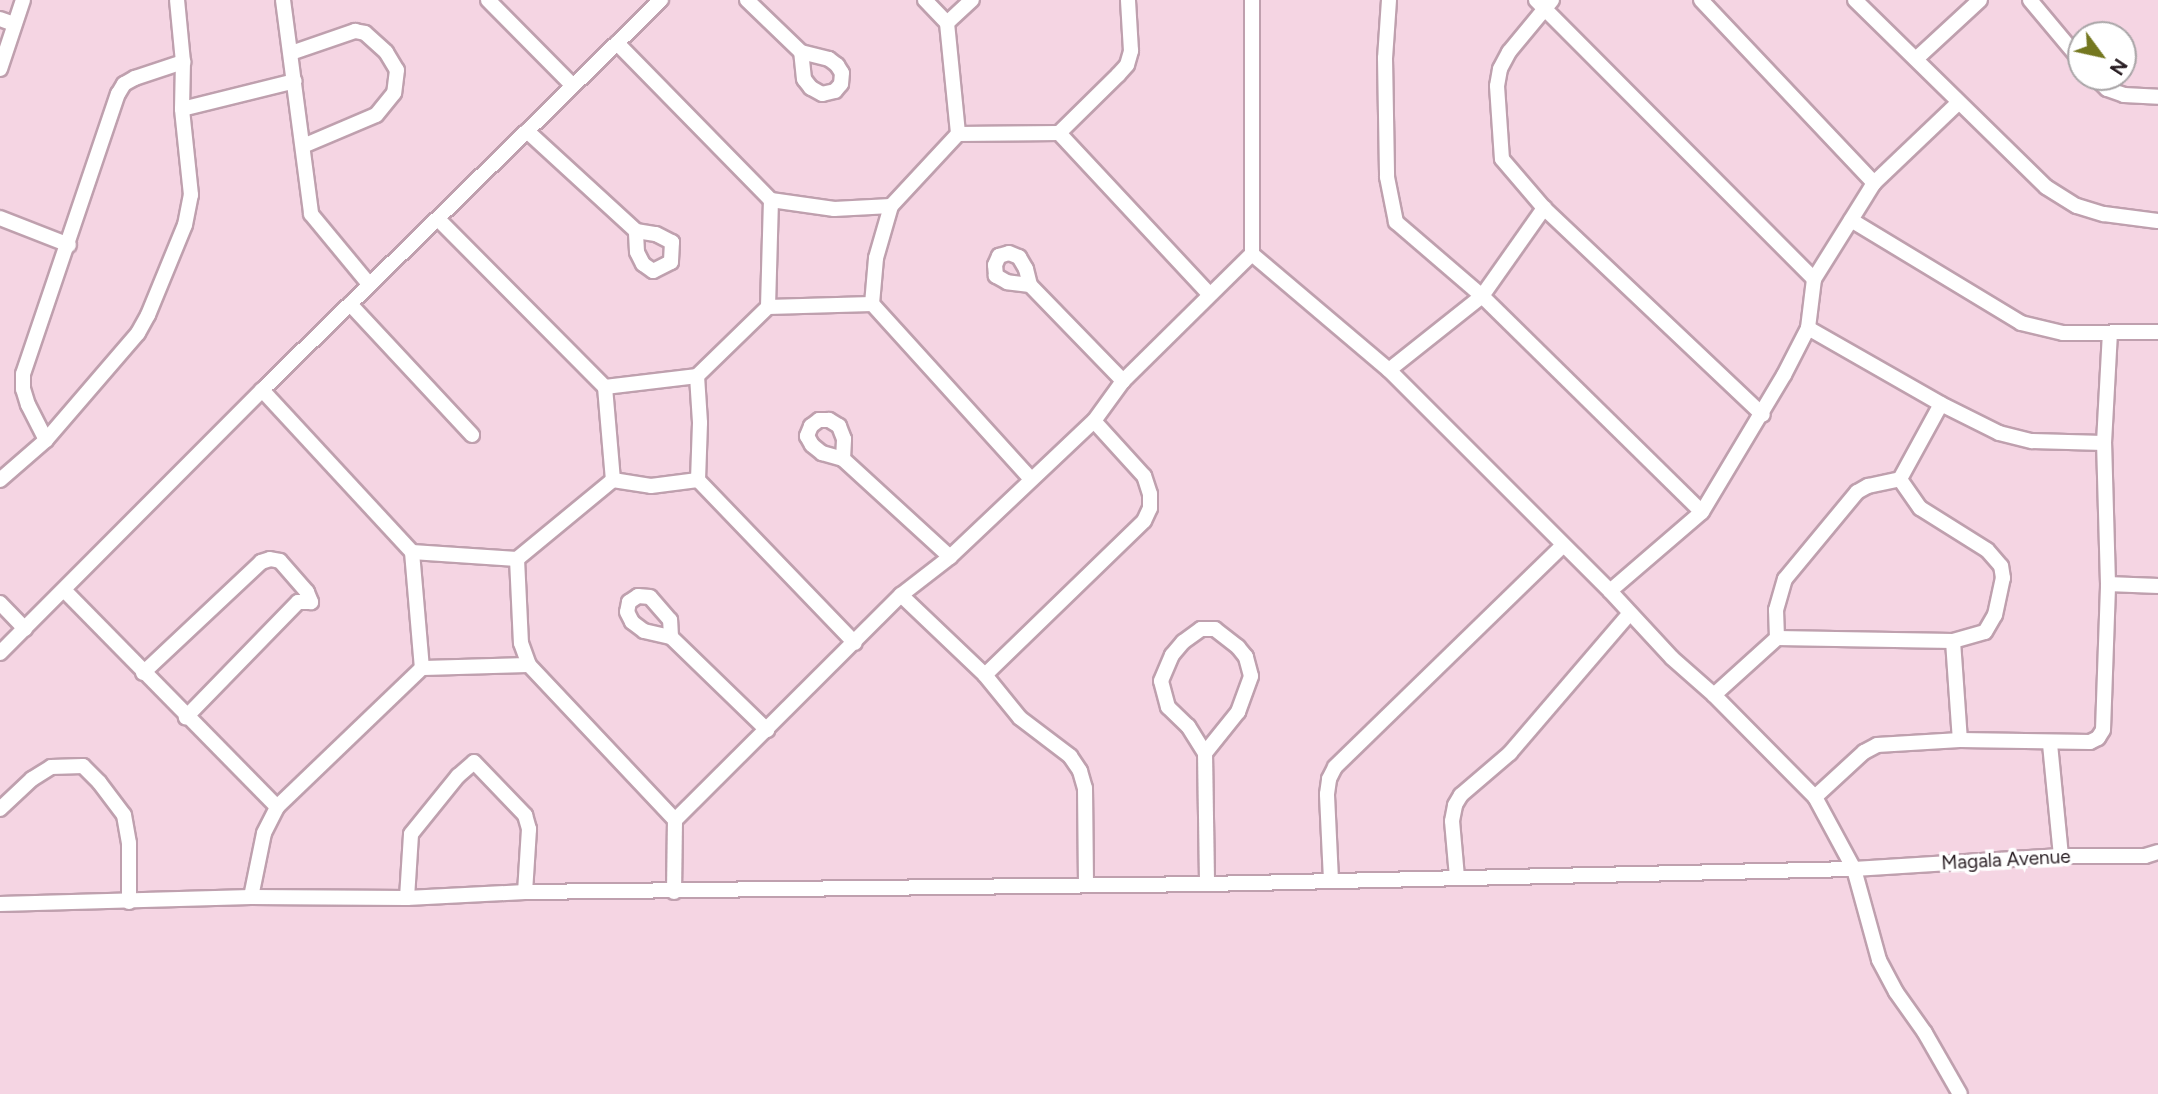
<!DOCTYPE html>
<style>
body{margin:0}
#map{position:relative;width:2158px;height:1094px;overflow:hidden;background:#f5d5e3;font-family:Figtree,sans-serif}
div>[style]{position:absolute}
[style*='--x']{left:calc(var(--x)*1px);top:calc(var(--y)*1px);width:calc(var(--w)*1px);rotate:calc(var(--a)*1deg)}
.roads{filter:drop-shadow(2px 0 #bfa0ae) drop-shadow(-2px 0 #bfa0ae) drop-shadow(0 2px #bfa0ae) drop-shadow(0 -2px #bfa0ae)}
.minor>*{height:14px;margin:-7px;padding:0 7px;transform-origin:7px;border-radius:7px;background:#fff}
span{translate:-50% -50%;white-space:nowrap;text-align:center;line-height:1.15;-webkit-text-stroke:7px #fff;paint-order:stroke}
.street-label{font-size:19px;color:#281d22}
.north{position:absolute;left:2067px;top:21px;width:70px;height:70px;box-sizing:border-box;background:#fff;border:2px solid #a9a5a7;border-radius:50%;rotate:123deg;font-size:19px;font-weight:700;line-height:28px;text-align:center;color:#281d22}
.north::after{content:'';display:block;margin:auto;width:24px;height:32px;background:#74771f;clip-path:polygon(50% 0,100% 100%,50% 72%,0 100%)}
</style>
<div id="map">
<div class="roads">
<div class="minor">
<i style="--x:283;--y:0;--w:216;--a:82.5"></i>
<i style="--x:311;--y:214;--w:91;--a:50.4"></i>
<i style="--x:488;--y:0;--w:120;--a:45.3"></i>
<i style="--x:747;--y:0;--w:75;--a:43.9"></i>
<i style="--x:801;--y:52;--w:29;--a:14"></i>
<i style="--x:829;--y:59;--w:10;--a:37"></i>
<i style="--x:837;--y:65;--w:9;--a:58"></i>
<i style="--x:842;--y:73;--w:11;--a:95"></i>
<i style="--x:841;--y:84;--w:9;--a:131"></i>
<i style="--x:835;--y:91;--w:13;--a:167"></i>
<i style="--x:822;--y:94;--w:13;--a:-151"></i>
<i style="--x:811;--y:88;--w:11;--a:-128"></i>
<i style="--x:804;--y:79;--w:27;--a:-96"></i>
<i style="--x:925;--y:0;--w:32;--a:46"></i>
<i style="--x:947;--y:23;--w:112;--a:84.3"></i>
<i style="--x:1389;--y:0;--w:58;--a:93.9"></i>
<i style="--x:1385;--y:58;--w:119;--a:89"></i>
<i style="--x:1387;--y:177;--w:46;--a:78.7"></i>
<i style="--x:1396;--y:222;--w:113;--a:40.7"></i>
<i style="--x:1482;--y:296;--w:308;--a:44.5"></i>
<i style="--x:1536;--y:0;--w:394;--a:45.1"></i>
<i style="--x:1552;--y:0;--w:67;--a:129.6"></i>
<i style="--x:1509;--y:52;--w:19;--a:118"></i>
<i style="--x:1500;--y:69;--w:17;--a:100"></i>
<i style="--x:1497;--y:86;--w:73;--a:86.1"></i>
<i style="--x:1502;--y:159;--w:65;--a:49.4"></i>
<i style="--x:1544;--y:208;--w:301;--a:43.4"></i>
<i style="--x:1701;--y:0;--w:252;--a:46.6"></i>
<i style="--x:1855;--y:0;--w:267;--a:44.4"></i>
<i style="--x:2046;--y:187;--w:36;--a:32"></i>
<i style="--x:2077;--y:206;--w:28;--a:17"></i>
<i style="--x:2104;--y:214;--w:54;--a:7.4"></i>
<i style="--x:2030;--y:0;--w:80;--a:50.1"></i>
<i style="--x:0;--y:19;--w:15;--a:20"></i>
<i style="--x:947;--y:23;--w:34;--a:-43"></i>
<i style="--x:617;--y:43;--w:220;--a:45.6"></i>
<i style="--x:771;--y:200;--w:64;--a:8.1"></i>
<i style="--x:834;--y:209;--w:57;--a:-3"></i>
<i style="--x:291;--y:53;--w:68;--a:-19"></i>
<i style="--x:355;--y:31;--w:10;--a:11"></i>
<i style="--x:365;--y:33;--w:28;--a:42"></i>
<i style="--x:386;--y:52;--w:21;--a:59"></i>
<i style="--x:397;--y:70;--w:23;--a:97"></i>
<i style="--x:394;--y:93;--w:28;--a:129"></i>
<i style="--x:376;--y:115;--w:79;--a:157"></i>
<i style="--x:1916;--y:59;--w:87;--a:-42.7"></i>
<i style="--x:0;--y:69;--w:73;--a:-71.6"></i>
<i style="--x:2095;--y:77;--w:17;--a:45"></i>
<i style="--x:2107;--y:89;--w:18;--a:19"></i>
<i style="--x:2124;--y:95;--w:34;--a:3"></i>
<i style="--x:182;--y:109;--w:116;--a:-13.9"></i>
<i style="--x:527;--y:131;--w:148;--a:42.5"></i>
<i style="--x:636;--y:231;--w:20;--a:9"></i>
<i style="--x:656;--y:234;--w:18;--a:27"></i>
<i style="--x:672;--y:242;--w:20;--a:93"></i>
<i style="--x:671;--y:262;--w:20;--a:153"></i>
<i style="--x:653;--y:271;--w:12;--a:-145"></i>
<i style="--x:643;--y:264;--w:13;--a:-117"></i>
<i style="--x:637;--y:252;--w:21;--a:-93"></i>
<i style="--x:1059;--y:133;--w:220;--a:47"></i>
<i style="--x:0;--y:218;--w:74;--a:21.4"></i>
<i style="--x:439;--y:220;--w:235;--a:45.2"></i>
<i style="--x:605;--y:387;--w:93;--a:85.1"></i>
<i style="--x:1851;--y:220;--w:199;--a:31.2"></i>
<i style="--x:2021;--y:323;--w:43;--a:13.4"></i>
<i style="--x:2063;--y:333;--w:95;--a:-0.6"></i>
<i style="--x:1252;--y:254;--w:180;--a:40.3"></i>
<i style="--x:1389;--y:370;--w:313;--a:45"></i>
<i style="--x:1610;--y:591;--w:91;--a:47.2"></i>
<i style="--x:1672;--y:658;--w:56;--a:41.4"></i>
<i style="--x:1714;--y:695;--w:144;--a:45.3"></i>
<i style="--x:1815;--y:797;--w:82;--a:61.6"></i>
<i style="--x:1854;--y:869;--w:94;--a:74.6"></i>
<i style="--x:1879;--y:960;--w:36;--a:62"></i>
<i style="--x:1896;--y:992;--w:50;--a:54.7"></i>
<i style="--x:1925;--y:1033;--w:70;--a:60.2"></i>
<i style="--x:1030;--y:285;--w:23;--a:-173"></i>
<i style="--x:1007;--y:282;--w:13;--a:-151"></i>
<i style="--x:996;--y:276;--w:11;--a:-95"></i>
<i style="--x:995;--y:265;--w:10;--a:-66"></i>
<i style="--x:999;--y:256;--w:10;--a:-17"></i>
<i style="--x:1009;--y:253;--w:11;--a:22"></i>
<i style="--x:1019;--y:257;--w:14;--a:60"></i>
<i style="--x:1026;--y:269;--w:16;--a:76"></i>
<i style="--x:1030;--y:285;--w:134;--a:45.9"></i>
<i style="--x:350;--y:304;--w:179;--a:47"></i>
<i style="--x:768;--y:307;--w:107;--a:-88.4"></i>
<i style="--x:1808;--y:328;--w:153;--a:29.7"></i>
<i style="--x:1941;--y:404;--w:65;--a:26.6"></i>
<i style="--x:1999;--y:433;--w:34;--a:14"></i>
<i style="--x:2032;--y:441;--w:72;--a:1.6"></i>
<i style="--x:1389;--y:370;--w:119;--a:-38.5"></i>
<i style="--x:1482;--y:296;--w:108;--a:-54.8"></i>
<i style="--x:697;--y:376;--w:47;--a:86.3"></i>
<i style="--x:700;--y:423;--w:57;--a:92"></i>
<i style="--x:698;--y:480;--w:226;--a:46.1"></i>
<i style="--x:605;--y:387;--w:93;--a:-6.8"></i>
<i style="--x:697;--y:376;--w:99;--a:-44.2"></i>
<i style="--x:768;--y:307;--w:104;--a:-1.7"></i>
<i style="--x:262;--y:390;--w:221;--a:47.2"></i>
<i style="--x:412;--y:552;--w:116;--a:85.1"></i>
<i style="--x:46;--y:440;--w:39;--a:-117"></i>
<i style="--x:28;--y:405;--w:17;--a:-107"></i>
<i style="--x:23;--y:389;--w:15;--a:-90"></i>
<i style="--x:23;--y:374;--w:296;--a:-71.3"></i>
<i style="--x:118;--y:94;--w:12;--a:-59"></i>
<i style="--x:124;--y:84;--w:13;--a:-29"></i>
<i style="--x:135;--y:78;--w:51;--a:-18.4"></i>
<i style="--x:843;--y:459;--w:20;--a:-87"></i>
<i style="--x:844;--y:439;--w:14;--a:-111"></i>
<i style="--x:839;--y:426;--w:12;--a:-149"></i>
<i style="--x:829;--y:420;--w:10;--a:180"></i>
<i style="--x:819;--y:420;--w:10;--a:143"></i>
<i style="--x:811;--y:426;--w:11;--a:112"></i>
<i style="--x:807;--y:436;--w:10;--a:61"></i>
<i style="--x:812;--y:445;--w:13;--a:39"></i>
<i style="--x:822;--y:453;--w:22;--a:16"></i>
<i style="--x:843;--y:459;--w:145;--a:42.5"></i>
<i style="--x:1030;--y:478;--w:235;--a:-132.2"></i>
<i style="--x:872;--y:304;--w:46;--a:-85"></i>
<i style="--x:876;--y:258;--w:54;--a:-73.9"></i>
<i style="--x:891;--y:206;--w:98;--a:-47.1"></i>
<i style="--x:958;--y:134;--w:101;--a:-0.6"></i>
<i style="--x:1059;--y:133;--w:83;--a:-44.5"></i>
<i style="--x:1118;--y:75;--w:13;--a:-48"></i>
<i style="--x:1127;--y:65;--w:15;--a:-74"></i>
<i style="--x:1131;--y:51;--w:51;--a:-93.4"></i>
<i style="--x:1900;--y:479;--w:85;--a:-61.3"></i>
<i style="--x:0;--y:480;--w:61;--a:-41"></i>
<i style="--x:46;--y:440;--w:141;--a:-49.3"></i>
<i style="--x:138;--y:333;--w:21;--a:-61"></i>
<i style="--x:148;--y:315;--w:97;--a:-67.7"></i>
<i style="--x:185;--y:225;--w:31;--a:-79"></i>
<i style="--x:191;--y:195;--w:86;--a:-96"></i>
<i style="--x:182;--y:109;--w:47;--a:-88.8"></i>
<i style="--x:183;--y:62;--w:62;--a:-95.5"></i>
<i style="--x:412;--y:552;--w:105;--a:3.8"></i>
<i style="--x:517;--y:559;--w:124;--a:-39.5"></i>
<i style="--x:613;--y:480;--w:38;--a:9"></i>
<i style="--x:651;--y:486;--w:47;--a:-7.3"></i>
<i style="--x:517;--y:559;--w:84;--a:87.3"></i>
<i style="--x:521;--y:643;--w:23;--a:70"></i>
<i style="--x:529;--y:665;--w:213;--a:46.7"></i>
<i style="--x:2108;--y:584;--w:50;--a:2.3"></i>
<i style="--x:64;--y:590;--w:304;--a:45.5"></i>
<i style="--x:1610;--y:591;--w:121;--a:-40.7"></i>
<i style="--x:1702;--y:512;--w:160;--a:-59.1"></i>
<i style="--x:1784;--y:375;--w:53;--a:-62.9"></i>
<i style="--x:1808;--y:328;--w:49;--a:-83"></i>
<i style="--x:1814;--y:279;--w:113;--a:-58"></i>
<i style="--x:1874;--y:183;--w:116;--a:-43.6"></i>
<i style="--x:901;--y:595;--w:116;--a:43.6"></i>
<i style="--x:985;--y:675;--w:55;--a:50.9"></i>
<i style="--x:1020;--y:718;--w:63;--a:37.2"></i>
<i style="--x:1070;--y:756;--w:18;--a:56"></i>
<i style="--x:1080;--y:771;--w:18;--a:74"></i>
<i style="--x:1085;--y:788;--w:97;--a:89.4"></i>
<i style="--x:0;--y:603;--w:36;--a:46"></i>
<i style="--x:671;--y:637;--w:17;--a:-93"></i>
<i style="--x:670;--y:620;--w:30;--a:-131"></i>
<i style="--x:650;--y:597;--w:12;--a:-175"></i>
<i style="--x:638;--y:596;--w:11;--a:146"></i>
<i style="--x:629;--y:602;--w:10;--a:101"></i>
<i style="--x:627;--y:612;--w:11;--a:63"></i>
<i style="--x:632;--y:622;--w:15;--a:37"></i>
<i style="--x:644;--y:631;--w:28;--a:13"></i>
<i style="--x:671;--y:637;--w:134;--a:44.1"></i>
<i style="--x:1777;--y:638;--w:28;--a:-92"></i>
<i style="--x:1776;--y:610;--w:32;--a:-74"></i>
<i style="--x:1785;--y:579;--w:113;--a:-50.4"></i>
<i style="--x:1857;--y:492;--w:13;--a:-29"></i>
<i style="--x:1868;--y:486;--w:33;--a:-12"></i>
<i style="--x:1953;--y:641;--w:99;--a:86"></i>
<i style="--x:0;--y:653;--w:371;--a:-45.1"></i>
<i style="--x:262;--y:390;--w:558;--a:-44.35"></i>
<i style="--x:143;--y:673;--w:162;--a:-43.2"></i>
<i style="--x:261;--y:562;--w:9;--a:-18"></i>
<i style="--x:270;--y:559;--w:10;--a:11"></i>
<i style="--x:280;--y:561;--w:41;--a:48.9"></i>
<i style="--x:307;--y:592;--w:11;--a:68"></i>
<i style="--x:311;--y:602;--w:13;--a:180"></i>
<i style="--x:298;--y:602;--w:161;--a:134.2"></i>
<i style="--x:985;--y:675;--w:221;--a:-44.1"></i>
<i style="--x:1144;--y:521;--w:14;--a:-65"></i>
<i style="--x:1150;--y:508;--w:14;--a:-90"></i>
<i style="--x:1150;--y:494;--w:19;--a:-108"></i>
<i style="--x:1144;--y:476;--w:74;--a:-132.3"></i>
<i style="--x:1714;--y:695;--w:85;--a:-42.1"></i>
<i style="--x:1777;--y:638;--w:176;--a:1"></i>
<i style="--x:1953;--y:641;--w:33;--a:-16"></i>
<i style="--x:1985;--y:632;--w:20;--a:-60"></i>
<i style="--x:1995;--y:615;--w:38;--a:-78"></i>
<i style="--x:2003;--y:578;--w:12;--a:-99"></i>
<i style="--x:2001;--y:566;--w:21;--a:-131"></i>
<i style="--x:1987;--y:550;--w:79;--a:-147.9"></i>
<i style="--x:1920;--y:508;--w:35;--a:-125"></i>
<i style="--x:2050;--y:744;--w:113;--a:84.4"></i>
<i style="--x:1205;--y:753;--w:53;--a:-51.2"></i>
<i style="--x:1238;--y:712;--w:38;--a:-70"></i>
<i style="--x:1251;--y:676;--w:20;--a:-105"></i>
<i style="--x:1246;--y:657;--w:13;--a:-129"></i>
<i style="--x:1238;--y:647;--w:29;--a:-142"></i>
<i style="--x:1215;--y:629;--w:14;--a:180"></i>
<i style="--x:1201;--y:629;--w:22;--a:144"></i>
<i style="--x:1183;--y:642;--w:17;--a:130"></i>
<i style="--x:1172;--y:655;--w:28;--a:113"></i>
<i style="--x:1161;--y:681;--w:27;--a:75"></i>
<i style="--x:1168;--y:707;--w:28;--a:44"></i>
<i style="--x:1188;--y:726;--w:32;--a:58"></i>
<i style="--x:1205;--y:753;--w:131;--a:89.1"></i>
<i style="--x:1815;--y:797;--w:67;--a:-42.6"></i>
<i style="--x:1864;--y:752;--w:15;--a:-28"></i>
<i style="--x:1877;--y:745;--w:83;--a:-3.4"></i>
<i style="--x:1960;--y:740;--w:130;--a:0.9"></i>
<i style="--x:2090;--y:742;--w:9;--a:-27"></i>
<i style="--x:2098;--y:738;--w:9;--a:-58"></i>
<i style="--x:2103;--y:730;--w:146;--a:-88"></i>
<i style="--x:2108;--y:584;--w:141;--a:-91.6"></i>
<i style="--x:2104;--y:443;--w:110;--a:-86.9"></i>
<i style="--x:0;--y:809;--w:44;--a:-43.2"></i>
<i style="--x:32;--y:779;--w:22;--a:-32"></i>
<i style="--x:51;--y:767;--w:32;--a:-2"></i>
<i style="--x:83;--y:766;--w:23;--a:45"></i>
<i style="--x:99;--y:782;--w:41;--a:52.9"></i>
<i style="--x:124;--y:815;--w:28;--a:80"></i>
<i style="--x:129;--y:843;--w:59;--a:90"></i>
<i style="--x:1457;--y:877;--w:56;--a:-95.1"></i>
<i style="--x:1452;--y:821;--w:16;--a:-79"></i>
<i style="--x:1455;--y:805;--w:12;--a:-59"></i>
<i style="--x:1461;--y:795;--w:65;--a:-40.6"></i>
<i style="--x:1510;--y:753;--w:184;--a:-49.4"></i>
<i style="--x:1331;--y:880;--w:86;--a:-92.7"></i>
<i style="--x:1327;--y:794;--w:15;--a:-82"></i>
<i style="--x:1329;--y:779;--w:13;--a:-63"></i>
<i style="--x:1335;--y:767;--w:317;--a:-44.2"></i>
<i style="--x:674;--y:892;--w:72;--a:-89.2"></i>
<i style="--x:675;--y:820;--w:319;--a:-44.9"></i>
<i style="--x:901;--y:595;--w:62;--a:-37.8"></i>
<i style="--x:950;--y:557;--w:198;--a:-43.4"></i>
<i style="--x:1094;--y:421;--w:49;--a:-54.1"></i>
<i style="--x:1123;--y:381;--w:181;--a:-44.6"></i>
<i style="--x:1252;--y:254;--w:254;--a:-90"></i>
<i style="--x:251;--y:897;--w:65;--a:-78.5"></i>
<i style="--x:264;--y:833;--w:29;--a:-63"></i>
<i style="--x:277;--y:807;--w:201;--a:-43.8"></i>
<i style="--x:422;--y:668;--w:107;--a:-1.6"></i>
<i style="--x:407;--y:898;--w:64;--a:-86.4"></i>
<i style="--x:411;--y:834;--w:75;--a:-51"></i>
<i style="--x:458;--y:776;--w:21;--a:-41"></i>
<i style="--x:474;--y:762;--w:74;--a:46.1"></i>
<i style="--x:525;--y:815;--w:15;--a:74"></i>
<i style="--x:529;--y:829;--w:63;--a:93.6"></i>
<i style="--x:0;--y:904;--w:251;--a:-1.6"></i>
<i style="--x:251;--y:897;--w:156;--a:0.4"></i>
<i style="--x:407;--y:898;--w:118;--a:-2.9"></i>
<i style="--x:525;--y:892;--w:682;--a:-0.67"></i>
<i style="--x:1207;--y:884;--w:647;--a:-1.33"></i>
<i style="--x:1854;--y:869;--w:207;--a:-3.6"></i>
<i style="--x:2061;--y:856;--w:84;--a:0"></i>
<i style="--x:2145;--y:856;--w:14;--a:-17"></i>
</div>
</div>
<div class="street-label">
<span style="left:2006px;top:860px;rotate:-3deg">Magala Avenue</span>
</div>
<div class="north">N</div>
</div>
